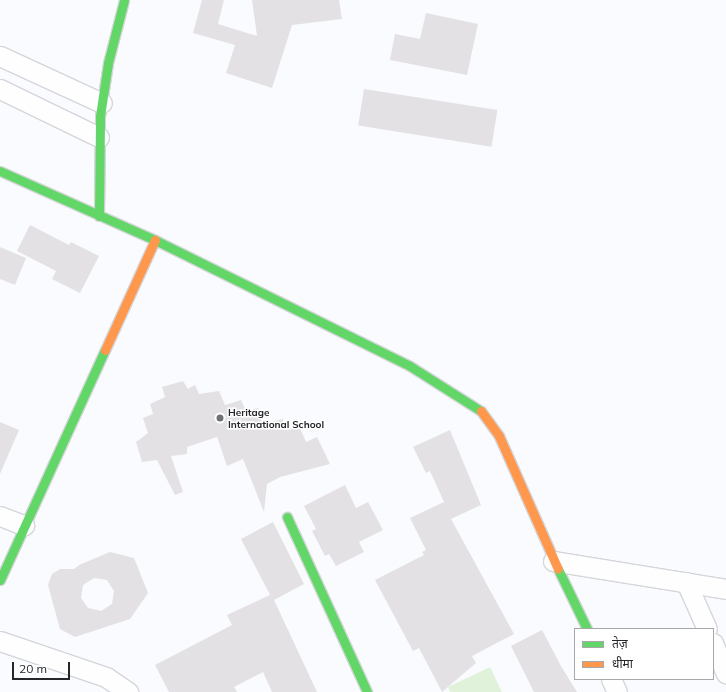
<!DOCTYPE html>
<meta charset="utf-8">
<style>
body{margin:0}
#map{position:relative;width:726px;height:692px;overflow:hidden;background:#f9fbfe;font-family:Mulish,"Noto Sans Devanagari",sans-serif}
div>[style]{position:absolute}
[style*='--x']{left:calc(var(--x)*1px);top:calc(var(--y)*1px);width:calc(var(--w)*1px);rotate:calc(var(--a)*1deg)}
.green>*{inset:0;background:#e1f2db}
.building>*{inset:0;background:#e3e1e3;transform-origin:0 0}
.roads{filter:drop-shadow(1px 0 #d4d6da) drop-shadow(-1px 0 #d4d6da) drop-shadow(0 1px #d4d6da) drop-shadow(0 -1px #d4d6da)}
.street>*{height:19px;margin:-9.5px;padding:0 9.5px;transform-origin:9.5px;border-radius:9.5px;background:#fefeff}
.fast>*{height:9px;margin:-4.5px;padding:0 4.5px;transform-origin:4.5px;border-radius:4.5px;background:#63d668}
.slow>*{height:9px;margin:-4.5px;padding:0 4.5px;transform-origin:4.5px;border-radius:4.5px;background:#ff974d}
.dots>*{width:11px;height:11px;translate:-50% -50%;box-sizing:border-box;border:2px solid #fff;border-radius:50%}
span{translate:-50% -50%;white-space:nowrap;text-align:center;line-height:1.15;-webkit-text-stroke:3px #fff;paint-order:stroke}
.poi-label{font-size:10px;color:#24262a;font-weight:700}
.left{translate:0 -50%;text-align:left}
.legend{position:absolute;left:574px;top:628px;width:140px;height:52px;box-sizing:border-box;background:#fff;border:1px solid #a7a8aa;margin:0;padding:5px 7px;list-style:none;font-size:12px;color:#24262a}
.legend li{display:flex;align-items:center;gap:8px;height:20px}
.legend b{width:20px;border:1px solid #a7a8aa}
.scale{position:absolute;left:12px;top:662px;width:58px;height:18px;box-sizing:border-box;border:2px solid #24262a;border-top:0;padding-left:5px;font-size:12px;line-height:14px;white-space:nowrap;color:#24262a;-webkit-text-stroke:3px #fff;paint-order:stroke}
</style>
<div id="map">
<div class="green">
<i style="clip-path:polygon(490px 667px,502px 692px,450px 692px,448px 687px)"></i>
</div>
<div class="building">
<i style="clip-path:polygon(202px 0,224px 0,218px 24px,257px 36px,252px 0,339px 0,342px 19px,292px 25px,272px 88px,226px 73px,235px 45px,193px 33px)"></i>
<i style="clip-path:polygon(426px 13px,478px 24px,467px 75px,390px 60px,395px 34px,420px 39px)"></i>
<i style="left:364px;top:89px;width:135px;height:37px;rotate:9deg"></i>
<i style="clip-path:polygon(30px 225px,69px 245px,71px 242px,99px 256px,80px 293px,52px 279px,56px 271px,17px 251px)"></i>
<i style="clip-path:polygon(0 247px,26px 258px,15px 285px,0 279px)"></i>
<i style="clip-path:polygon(183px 381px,188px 389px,195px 385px,199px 394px,219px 391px,225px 405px,241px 400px,246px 411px,258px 408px,263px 424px,283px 419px,283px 430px,300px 428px,306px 442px,317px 437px,330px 464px,280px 477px,267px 484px,264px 512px,243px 459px,227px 466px,217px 437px,187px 447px,187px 454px,171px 456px,183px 492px,175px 495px,157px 460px,142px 462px,136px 442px,148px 433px,143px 418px,153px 414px,150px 404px,165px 397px,162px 387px)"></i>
<i style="clip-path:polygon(0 422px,19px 430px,0 474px)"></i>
<i style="clip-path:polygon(450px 430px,481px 505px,451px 519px,514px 634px,472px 656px,476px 663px,442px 692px,419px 648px,413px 651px,375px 580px,424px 555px,422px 552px,426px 550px,410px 518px,444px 502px,430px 471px,426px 473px,413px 447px)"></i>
<i style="clip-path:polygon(345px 485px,356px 508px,368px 502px,383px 530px,359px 542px,364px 552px,336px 566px,329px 554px,325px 556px,312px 531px,316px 529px,304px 506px)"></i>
<i style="clip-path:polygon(273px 522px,304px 584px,274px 600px,317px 692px,272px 692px,263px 672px,234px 687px,237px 692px,169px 692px,155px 665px,232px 625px,227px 615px,270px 595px,241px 539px)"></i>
<i style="clip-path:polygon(evenodd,110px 552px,134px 558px,148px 593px,130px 619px,75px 637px,60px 629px,48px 585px,52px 574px,60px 569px,74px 569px,79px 565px,110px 552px,94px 578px,107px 580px,114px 591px,112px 604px,101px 611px,88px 608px,81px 598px,83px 585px,94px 578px)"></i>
<i style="clip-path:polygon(542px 630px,561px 666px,577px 692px,534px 692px,511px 646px)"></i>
</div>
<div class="roads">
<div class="street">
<i style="--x:0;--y:56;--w:112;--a:24.7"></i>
<i style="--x:0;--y:89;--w:110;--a:25.9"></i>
<i style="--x:0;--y:516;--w:26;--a:21"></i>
<i style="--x:553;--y:561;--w:175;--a:9.2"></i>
<i style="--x:686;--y:582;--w:51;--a:65.9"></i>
<i style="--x:0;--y:641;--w:112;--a:18.8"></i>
<i style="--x:106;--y:677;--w:27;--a:34"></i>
<i style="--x:713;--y:643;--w:33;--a:67"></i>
<i style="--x:611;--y:679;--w:14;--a:65"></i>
</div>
<div class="fast">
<i style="--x:0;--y:171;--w:170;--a:24"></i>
<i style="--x:155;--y:240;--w:284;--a:26.3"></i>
<i style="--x:410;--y:366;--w:84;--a:32.4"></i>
<i style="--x:99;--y:216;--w:100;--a:-89.4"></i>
<i style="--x:100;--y:116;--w:54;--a:-81.4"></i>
<i style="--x:108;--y:63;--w:65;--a:-75.7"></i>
<i style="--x:287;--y:517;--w:192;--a:65.4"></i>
<i style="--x:558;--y:569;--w:67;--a:64.2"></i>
<i style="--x:0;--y:580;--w:253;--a:-65.5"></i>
</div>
<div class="slow">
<i style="--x:105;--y:350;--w:121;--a:-65.6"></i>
<i style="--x:481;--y:411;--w:31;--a:54"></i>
<i style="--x:499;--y:436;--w:145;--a:66.1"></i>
</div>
</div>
<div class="dots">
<i style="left:220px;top:418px;background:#6f7174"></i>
</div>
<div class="poi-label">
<span class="left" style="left:228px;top:418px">Heritage<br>International School</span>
</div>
<ul class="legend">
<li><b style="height:5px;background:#63d668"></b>तेज़</li>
<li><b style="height:5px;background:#ff974d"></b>धीमा</li>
</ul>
<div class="scale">20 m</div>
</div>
